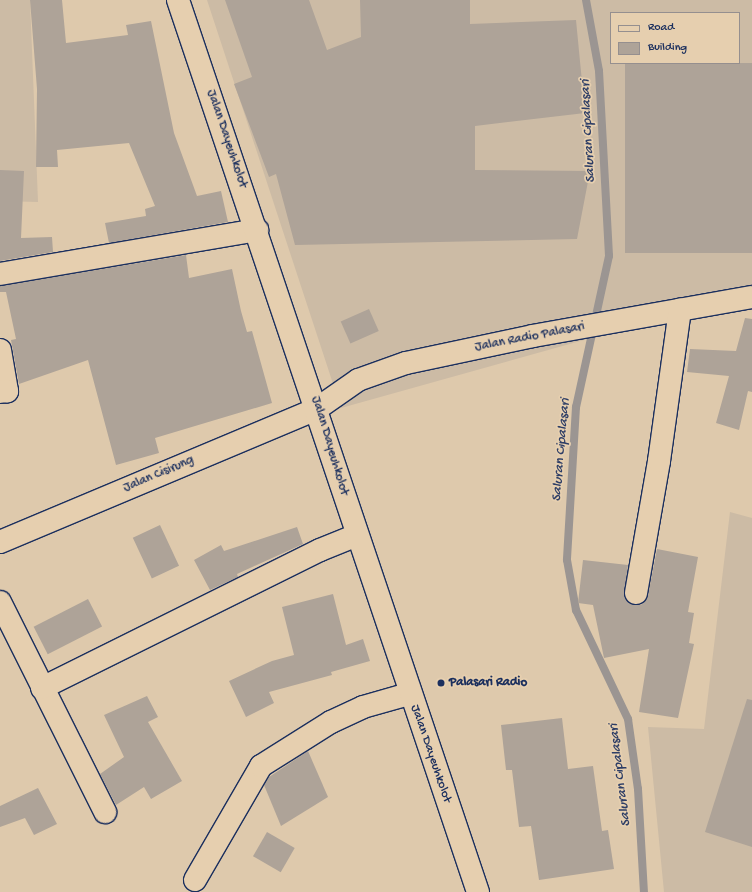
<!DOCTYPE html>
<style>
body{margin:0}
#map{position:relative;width:752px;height:892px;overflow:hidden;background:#dec9ac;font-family:"Gochi Hand",sans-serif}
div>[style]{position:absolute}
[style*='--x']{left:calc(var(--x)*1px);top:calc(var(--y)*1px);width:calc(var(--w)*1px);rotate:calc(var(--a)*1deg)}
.built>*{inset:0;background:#ccbba5}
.stream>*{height:8px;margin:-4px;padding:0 4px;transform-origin:4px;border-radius:4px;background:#9b9592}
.building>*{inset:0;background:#aea398;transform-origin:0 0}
.roads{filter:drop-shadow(1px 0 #1b2f5e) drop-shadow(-1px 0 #1b2f5e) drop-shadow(0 1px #1b2f5e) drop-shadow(0 -1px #1b2f5e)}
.street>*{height:22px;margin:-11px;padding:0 11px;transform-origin:11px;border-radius:11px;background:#e6cfaf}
.secondary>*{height:22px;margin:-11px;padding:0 11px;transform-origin:11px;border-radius:11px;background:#e6cfaf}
.primary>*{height:22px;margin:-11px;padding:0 11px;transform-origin:11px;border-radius:11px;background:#e6cfaf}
.dots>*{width:11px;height:11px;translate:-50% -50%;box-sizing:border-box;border:2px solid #e6cfaf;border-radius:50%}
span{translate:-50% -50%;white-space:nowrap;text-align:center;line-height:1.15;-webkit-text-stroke:3.5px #e6cfaf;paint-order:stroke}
.street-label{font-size:13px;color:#1b2f5e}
.poi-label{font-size:13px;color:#1b2f5e;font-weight:700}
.left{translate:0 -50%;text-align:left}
.water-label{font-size:14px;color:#2e3e66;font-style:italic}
.legend{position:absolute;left:610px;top:12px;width:130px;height:52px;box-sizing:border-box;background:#e6cfaf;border:1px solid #958f8f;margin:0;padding:5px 7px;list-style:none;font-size:12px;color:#1b2f5e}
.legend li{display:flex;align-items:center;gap:8px;height:20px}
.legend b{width:20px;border:1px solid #958f8f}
</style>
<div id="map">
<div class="built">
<i style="clip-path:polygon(0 0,30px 0,38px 202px,0 201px)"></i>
<i style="clip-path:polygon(evenodd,207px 0,752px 0,752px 293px,341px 408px,207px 0,611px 13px,739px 13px,739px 63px,611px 63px,611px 13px)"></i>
<i style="clip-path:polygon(730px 512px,752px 518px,752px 892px,664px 892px,648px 727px,704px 729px)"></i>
</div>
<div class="stream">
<i style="--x:586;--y:0;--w:72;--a:79.6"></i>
<i style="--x:599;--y:71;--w:185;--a:86.9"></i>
<i style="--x:609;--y:256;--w:155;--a:102.3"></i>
<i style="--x:576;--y:407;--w:153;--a:93.4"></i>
<i style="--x:567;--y:560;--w:51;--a:79.8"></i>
<i style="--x:576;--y:610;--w:121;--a:64.5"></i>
<i style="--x:628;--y:719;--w:71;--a:81.9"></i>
<i style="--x:638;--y:789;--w:103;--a:86.7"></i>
</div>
<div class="building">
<i style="clip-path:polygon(30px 0,62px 0,66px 43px,128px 35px,126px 25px,151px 21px,174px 133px,197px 196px,221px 191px,228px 222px,109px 243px,105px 223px,146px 216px,145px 209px,155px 206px,129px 143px,57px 150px,58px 167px,36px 167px,37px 89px)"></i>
<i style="clip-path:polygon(225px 0,309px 0,327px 50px,361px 37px,360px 0,470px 0,470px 24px,576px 20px,585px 113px,475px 126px,475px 170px,590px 171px,577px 239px,295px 245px,276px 174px,269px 177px,234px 84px,252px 77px)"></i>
<i style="left:625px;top:63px;width:127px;height:190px"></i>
<i style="clip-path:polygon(0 170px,24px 171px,21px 238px,52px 237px,53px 252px,0 261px)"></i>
<i style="clip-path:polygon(186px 255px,189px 278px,232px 269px,241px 311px,247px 332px,252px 331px,272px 403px,155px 438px,159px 453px,116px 465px,88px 360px,19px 384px,11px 340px,16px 339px,6px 292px,0 292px,0 286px)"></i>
<i style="left:369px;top:309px;width:24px;height:31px;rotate:66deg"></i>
<i style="clip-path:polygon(745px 318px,752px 319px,752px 392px,748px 391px,739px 430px,716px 423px,729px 376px,687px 372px,690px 349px,736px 351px)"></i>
<i style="left:160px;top:525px;width:45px;height:30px;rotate:65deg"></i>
<i style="clip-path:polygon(297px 527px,303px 544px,237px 574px,238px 577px,210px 590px,194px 560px,221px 545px,224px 551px)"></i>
<i style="clip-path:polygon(657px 549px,698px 557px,688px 612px,694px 613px,689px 643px,694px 644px,678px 718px,639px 712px,649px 649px,604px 658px,593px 605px,578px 603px,583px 560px,628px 565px,624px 597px,633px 605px,641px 605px,648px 595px)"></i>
<i style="clip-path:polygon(333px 594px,346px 645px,363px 639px,370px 661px,331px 672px,332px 675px,269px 692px,274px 703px,246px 717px,229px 681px,272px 661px,294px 655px,282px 607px)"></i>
<i style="left:88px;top:599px;width:31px;height:61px;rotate:63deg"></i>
<i style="clip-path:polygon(147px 696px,158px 717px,148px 722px,182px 781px,151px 799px,144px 787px,116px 805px,100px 774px,124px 757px,104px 715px)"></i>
<i style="clip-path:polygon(747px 699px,752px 700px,752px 847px,705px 832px)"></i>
<i style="clip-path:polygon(562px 718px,568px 769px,593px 766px,602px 831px,608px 830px,614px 869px,539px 880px,531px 826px,519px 827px,512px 770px,506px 770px,501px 725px)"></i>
<i style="clip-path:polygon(308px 751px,328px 797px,281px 826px,264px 785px,269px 777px)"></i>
<i style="clip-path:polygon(38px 788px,57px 824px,34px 835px,25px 818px,0 827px,0 806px)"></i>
<i style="left:267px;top:832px;width:32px;height:28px;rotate:30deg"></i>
</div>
<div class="roads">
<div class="street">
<i style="--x:0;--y:274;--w:261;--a:-9.7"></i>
<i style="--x:0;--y:350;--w:42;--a:80.3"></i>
<i style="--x:7;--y:391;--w:7;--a:172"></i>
<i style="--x:318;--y:408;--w:49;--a:-35"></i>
<i style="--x:358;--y:380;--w:51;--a:-19.5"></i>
<i style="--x:406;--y:363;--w:130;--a:-12"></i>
<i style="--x:533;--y:336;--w:222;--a:-10.1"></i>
<i style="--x:636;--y:593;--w:134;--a:-80.1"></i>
<i style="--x:659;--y:461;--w:153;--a:-82.1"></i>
<i style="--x:0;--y:602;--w:235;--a:63.4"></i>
<i style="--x:42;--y:688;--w:310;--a:-26.4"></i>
<i style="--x:320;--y:550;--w:40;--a:-22"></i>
<i style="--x:195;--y:880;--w:132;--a:-59.9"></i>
<i style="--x:261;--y:766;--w:83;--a:-32.2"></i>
<i style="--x:331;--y:722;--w:35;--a:-25"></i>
<i style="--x:363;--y:707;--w:48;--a:-15.8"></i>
</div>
<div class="secondary">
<i style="--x:0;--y:542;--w:345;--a:-22.8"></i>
</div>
<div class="primary">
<i style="--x:178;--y:0;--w:941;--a:71.41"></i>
</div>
</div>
<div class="dots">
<i style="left:441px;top:683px;background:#1b2f5e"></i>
</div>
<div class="street-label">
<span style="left:226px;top:139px;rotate:71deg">Jalan Dayeuhkolot</span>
<span style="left:530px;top:338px;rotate:-11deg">Jalan Radio Palasari</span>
<span style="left:329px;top:446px;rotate:73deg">Jalan Dayeuhkolot</span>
<span style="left:159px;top:475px;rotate:-23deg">Jalan Cisirung</span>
<span style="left:430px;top:754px;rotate:71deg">Jalan Dayeuhkolot</span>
</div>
<div class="poi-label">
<span class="left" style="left:449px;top:683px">Palasari Radio</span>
</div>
<div class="water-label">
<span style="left:589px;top:131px;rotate:-93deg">Saluran Cipalasari</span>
<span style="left:562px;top:450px;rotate:-85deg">Saluran Cipalasari</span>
<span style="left:621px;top:775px;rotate:-97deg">Saluran Cipalasari</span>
</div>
<ul class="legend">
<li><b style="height:5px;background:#e6cfaf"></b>Road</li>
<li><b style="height:11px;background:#aea398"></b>Building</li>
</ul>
</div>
